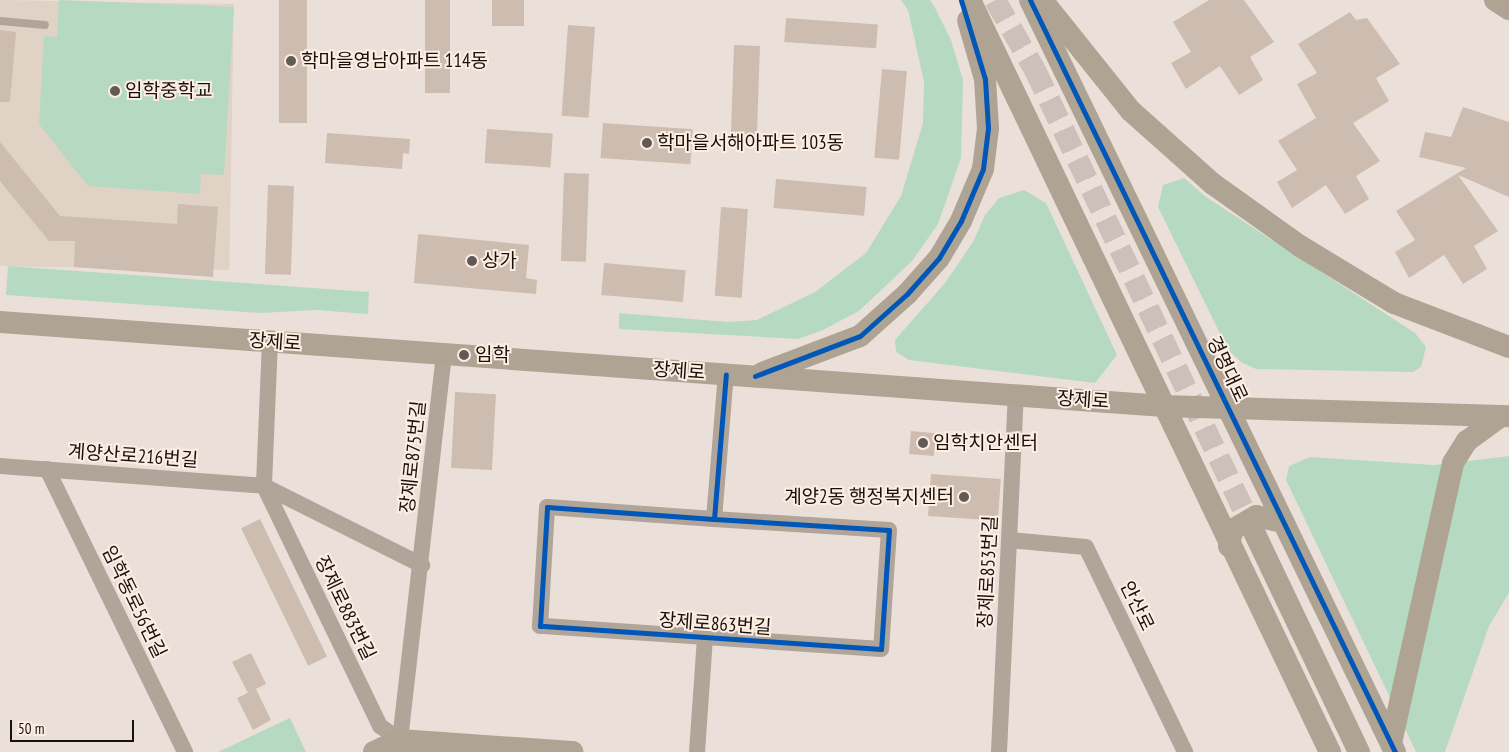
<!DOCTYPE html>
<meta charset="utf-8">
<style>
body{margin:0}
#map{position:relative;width:1509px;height:752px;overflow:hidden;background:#ebe0d9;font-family:"PT Sans Narrow","Noto Sans KR",sans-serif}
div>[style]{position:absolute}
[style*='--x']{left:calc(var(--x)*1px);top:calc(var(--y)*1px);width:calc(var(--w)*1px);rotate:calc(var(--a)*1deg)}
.education>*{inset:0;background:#e1d2c6;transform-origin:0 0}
.green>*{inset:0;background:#b6d9c2}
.building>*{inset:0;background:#cdbcb0;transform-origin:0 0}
.secondary-tunnel>*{height:22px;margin-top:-11px;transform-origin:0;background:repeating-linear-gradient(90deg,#cbc1ba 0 22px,transparent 0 33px)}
.lane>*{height:8px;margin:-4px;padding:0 4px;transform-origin:4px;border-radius:4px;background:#b0a598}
.street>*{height:16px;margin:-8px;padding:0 8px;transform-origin:8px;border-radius:8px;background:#b0a598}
.secondary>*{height:22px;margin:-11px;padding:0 11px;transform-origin:11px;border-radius:11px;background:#afa493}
.cycleway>*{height:5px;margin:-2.5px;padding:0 2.5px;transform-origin:2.5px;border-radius:2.5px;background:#0057b8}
.dots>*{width:14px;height:14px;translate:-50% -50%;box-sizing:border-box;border:2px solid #fdede2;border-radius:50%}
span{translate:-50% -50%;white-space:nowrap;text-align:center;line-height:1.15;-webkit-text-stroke:4px #fdede2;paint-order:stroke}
.poi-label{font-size:19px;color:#18120d}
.left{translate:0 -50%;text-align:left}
.right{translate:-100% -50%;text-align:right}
.street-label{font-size:19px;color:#18120d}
.scale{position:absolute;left:10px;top:720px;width:124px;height:22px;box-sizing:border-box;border:2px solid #18120d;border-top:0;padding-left:6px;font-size:15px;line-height:18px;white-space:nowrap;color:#18120d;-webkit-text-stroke:4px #fdede2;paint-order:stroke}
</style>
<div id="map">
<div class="education">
<i style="left:0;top:0;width:234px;height:266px;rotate:1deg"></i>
</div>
<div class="green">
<i style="clip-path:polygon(59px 0,234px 7px,224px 175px,201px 174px,200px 194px,88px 186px,39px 124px,44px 36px,57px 37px)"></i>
<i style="clip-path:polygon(901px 0,930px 0,933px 4px,951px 40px,963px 80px,961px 158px,938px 224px,912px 261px,859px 311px,823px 330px,798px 339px,619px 329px,619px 313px,728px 322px,757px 320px,815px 292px,866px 253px,901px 196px,923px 123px,924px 82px,908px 10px)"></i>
<i style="clip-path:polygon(1184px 178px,1206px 197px,1415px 333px,1426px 347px,1421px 367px,1413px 372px,1256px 369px,1241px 362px,1228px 350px,1158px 207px,1163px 185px)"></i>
<i style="clip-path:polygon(1024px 190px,1046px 203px,1117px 355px,1095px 383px,909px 360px,896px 352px,895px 340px,945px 283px,973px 242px,985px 215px,999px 198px)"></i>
<i style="clip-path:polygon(8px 266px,369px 292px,368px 314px,316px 310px,261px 313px,6px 295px)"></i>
<i style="clip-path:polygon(1509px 456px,1509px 593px,1489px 626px,1445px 752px,1416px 752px,1286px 480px,1289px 466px,1310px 457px,1434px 465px)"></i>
<i style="clip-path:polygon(290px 718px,306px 752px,218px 752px,237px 743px)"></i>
</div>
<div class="building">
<i style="left:279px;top:0;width:28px;height:123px"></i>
<i style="left:425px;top:0;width:25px;height:93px"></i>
<i style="left:492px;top:0;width:32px;height:26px"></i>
<i style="clip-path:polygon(1209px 0,1244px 0,1274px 42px,1250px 57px,1263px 80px,1239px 95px,1220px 66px,1186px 89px,1171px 63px,1191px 52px,1173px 22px)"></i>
<i style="clip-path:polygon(1350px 12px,1356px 20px,1367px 18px,1400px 64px,1376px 78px,1389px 101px,1353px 123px,1380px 161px,1356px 176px,1369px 199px,1345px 214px,1326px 185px,1292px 208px,1277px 182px,1297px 170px,1278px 141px,1316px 118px,1297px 84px,1317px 73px,1298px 44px)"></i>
<i style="left:786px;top:18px;width:92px;height:24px;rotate:4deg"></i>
<i style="left:568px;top:25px;width:27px;height:91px;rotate:4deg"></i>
<i style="clip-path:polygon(0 30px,16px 32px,10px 102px,0 102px)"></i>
<i style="left:734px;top:45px;width:26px;height:89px;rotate:2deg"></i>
<i style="left:882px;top:69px;width:25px;height:89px;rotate:5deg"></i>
<i style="clip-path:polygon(1463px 107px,1509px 122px,1509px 197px,1458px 175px,1498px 231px,1474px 246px,1487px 269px,1463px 284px,1444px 255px,1409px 278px,1395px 252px,1415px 240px,1396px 211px,1466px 168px,1419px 157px,1425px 132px,1451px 137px)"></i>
<i style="left:603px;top:123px;width:90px;height:35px;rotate:4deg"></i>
<i style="left:487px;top:129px;width:66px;height:34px;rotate:4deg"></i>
<i style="clip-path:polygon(327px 133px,410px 139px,409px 154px,403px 153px,402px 169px,325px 163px)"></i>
<i style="clip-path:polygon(0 142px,60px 216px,177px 224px,178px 204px,218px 207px,213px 277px,74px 267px,75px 241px,49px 241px,0 181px)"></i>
<i style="left:564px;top:173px;width:25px;height:88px;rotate:2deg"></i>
<i style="left:776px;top:179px;width:91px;height:29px;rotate:5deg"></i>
<i style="left:268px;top:185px;width:26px;height:89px;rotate:2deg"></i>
<i style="left:721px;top:207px;width:27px;height:89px;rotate:4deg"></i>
<i style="clip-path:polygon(418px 234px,529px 245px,526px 278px,537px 280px,536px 294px,414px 283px)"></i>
<i style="left:604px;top:263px;width:82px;height:32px;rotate:5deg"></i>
<i style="left:455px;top:392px;width:41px;height:76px;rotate:3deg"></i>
<i style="left:911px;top:431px;width:25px;height:23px;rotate:5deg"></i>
<i style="left:931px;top:474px;width:70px;height:42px;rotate:4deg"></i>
<i style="left:260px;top:519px;width:153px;height:21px;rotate:64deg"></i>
<i style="clip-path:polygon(251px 653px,266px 684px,256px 689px,271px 720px,253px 730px,237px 698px,252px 691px,248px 693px,232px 662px)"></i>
</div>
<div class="secondary-tunnel">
<i style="--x:995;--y:0;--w:81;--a:60.3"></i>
<i style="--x:1035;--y:70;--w:514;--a:64.63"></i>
</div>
<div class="lane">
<i style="--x:0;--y:21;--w:45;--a:5.1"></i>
</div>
<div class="street">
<i style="--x:270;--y:341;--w:145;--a:92.4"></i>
<i style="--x:264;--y:486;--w:267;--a:64.2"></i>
<i style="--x:380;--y:726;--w:24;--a:35"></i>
<i style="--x:0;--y:466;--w:265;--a:4.3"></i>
<i style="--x:264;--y:486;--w:177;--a:26.6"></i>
<i style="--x:47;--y:469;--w:315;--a:64"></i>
<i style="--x:714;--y:519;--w:175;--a:3.6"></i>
<i style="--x:889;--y:530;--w:119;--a:93.8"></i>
<i style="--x:881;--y:649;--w:342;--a:-176.1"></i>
<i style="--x:540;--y:626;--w:119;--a:-86.6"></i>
<i style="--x:547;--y:507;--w:167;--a:4.1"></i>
<i style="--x:714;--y:519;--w:145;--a:-85.3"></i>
<i style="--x:1009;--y:540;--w:77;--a:5.2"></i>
<i style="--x:1086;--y:547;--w:228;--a:64.2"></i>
<i style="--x:403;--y:752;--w:12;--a:-104"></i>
<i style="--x:400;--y:740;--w:388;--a:-83.5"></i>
<i style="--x:697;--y:752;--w:113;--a:-86"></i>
<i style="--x:999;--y:752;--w:357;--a:-87.3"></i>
</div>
<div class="secondary">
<i style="--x:970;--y:0;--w:834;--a:64.42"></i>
<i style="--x:1030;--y:0;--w:836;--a:64.11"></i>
<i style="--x:1042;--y:0;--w:142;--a:51.3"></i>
<i style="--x:1131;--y:111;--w:110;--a:41.7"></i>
<i style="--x:1213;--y:184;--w:107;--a:35.5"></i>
<i style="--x:1300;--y:246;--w:110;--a:31.2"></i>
<i style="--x:1394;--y:303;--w:123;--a:20.9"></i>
<i style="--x:1495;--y:0;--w:17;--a:33"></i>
<i style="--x:0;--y:322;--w:1167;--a:4.13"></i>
<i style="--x:1164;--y:406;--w:345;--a:1.7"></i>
<i style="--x:762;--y:373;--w:105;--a:-20.7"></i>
<i style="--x:860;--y:336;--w:63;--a:-41.8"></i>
<i style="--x:907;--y:294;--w:48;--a:-48.4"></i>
<i style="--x:939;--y:258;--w:43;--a:-59.3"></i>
<i style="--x:961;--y:221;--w:56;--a:-67.1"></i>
<i style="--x:983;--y:169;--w:41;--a:-83"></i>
<i style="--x:988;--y:128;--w:49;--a:-93.5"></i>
<i style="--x:985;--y:79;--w:61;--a:-106.1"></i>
<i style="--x:1255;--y:534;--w:242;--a:64.5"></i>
<i style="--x:1229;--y:546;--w:16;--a:-79"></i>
<i style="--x:1232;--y:530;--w:28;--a:-30"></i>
<i style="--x:1256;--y:516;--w:28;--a:13"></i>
<i style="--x:1391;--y:743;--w:287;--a:-77.5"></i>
<i style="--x:1453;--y:463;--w:26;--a:-58"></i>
<i style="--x:1467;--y:441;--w:42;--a:-36.3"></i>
<i style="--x:374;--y:752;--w:29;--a:-25"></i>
<i style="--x:400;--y:740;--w:173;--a:4"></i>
</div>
<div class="cycleway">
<i style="--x:1030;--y:0;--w:836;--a:64.11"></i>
<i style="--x:755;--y:376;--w:112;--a:-20.9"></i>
<i style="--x:860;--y:336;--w:63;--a:-41.8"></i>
<i style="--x:907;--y:294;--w:48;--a:-48.4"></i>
<i style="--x:939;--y:258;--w:43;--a:-59.3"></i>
<i style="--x:961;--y:221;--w:56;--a:-67.1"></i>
<i style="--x:983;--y:169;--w:41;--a:-83"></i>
<i style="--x:988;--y:128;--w:49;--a:-93.5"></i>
<i style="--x:985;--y:79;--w:83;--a:-106.9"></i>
<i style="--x:714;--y:519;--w:175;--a:3.6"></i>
<i style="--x:889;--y:530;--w:119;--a:93.8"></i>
<i style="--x:881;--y:649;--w:342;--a:-176.1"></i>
<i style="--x:540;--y:626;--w:119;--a:-86.6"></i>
<i style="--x:547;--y:507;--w:167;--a:4.1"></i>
<i style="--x:714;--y:519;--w:145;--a:-85.3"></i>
</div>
<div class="dots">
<i style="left:291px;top:61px;background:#625a54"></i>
<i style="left:115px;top:91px;background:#625a54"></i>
<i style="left:647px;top:143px;background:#625a54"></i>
<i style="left:472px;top:261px;background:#625a54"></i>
<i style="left:464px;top:355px;background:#625a54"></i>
<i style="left:923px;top:443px;background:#625a54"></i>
<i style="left:964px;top:497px;background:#625a54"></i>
</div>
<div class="poi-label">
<span class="left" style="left:301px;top:61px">학마을영남아파트 114동</span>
<span class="left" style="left:125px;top:91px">임학중학교</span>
<span class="left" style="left:657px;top:143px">학마을서해아파트 103동</span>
<span class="left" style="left:482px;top:261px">상가</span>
<span class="left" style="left:475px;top:355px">임학</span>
<span class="left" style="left:933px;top:443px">임학치안센터</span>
<span class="right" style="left:954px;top:497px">계양2동 행정복지센터</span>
</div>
<div class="street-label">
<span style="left:275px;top:342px;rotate:4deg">장제로</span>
<span style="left:1227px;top:369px;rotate:65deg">경명대로</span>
<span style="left:679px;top:371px;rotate:4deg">장제로</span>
<span style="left:1083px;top:400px;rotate:4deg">장제로</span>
<span style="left:133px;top:456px;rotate:4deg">계양산로216번길</span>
<span style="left:413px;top:457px;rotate:-84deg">장제로875번길</span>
<span style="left:988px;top:572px;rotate:-87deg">장제로853번길</span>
<span style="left:134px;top:602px;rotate:64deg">임학동로56번길</span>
<span style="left:1137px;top:606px;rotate:64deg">안산로</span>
<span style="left:345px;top:608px;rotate:64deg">장제로883번길</span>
<span style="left:715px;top:624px;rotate:4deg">장제로863번길</span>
</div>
<div class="scale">50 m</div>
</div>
